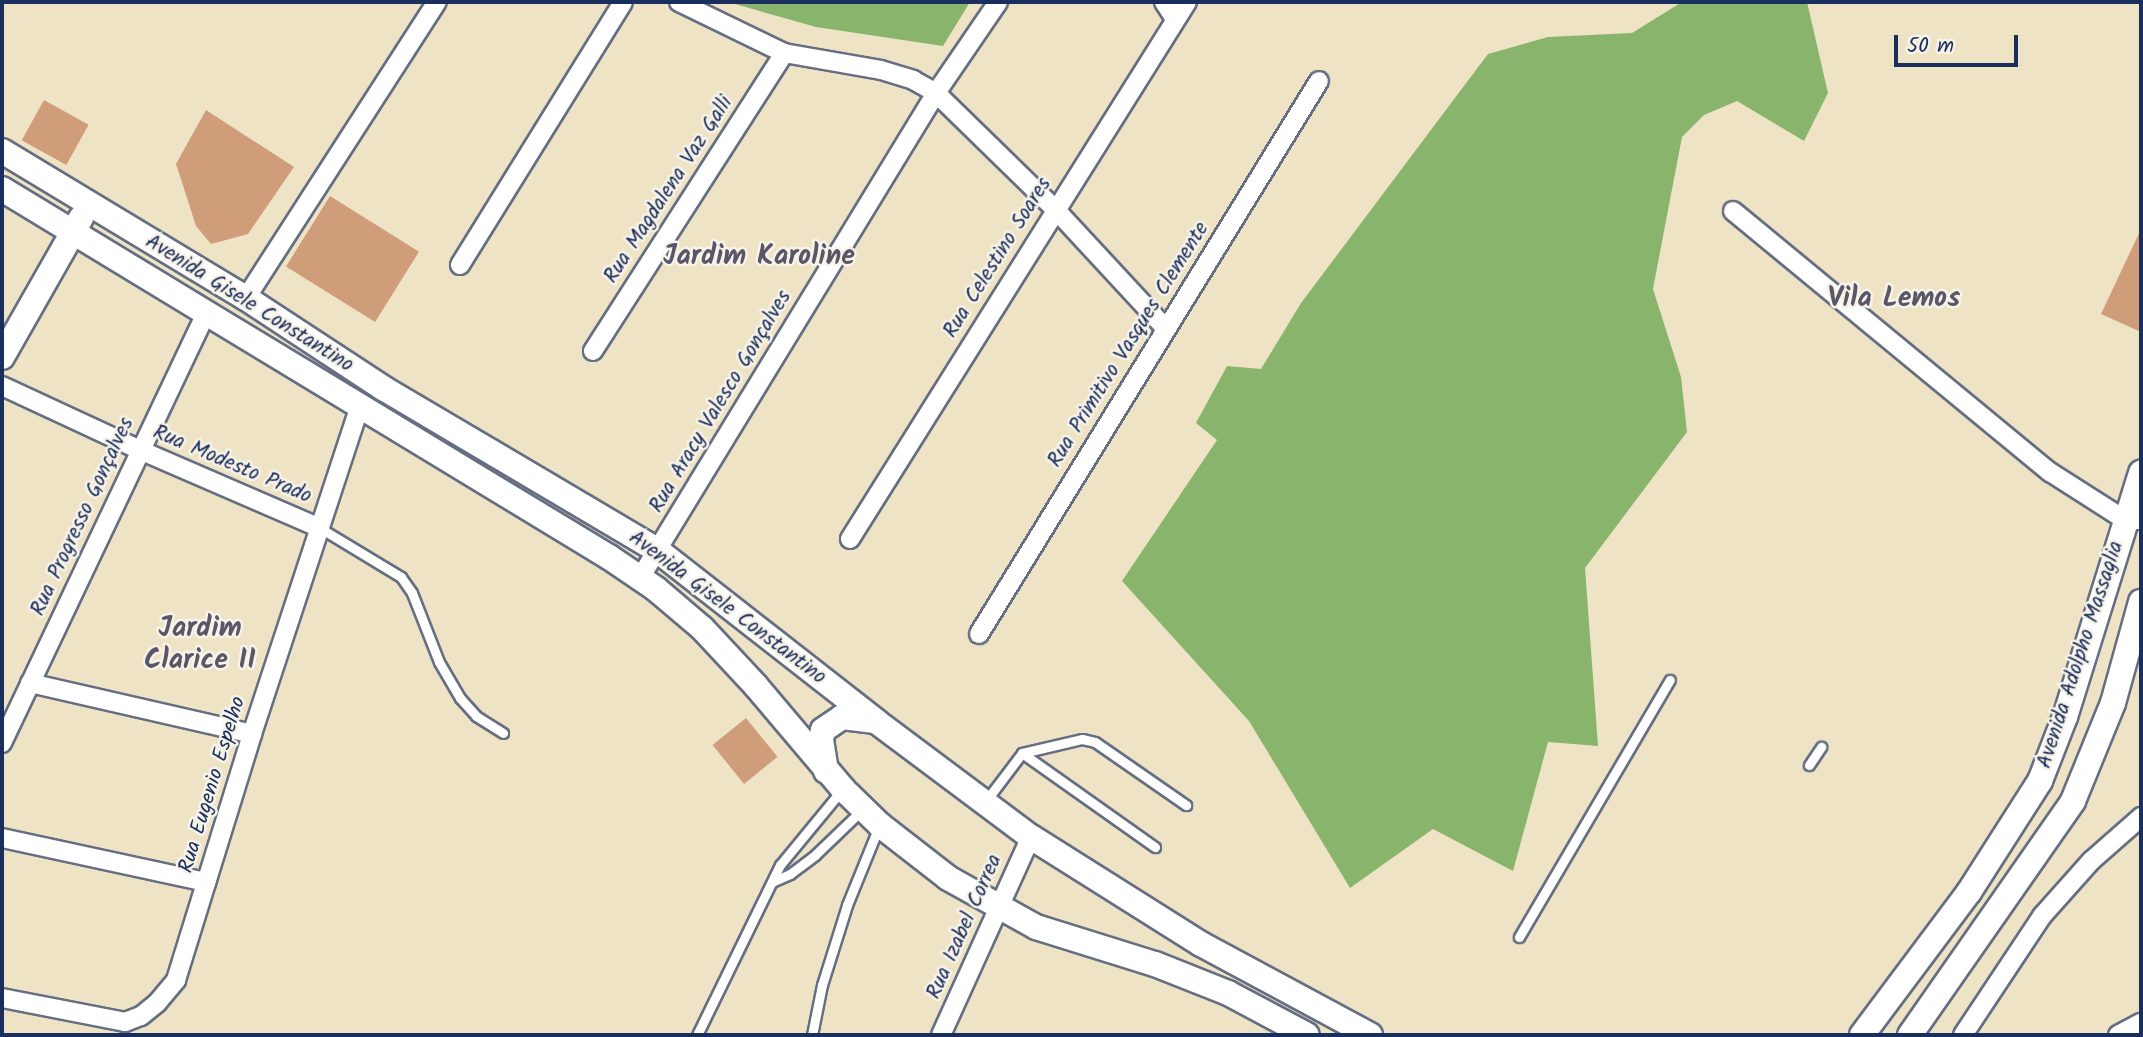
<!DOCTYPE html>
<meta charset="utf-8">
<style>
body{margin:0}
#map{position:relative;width:2143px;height:1037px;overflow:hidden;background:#efe3c5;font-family:Kalam,sans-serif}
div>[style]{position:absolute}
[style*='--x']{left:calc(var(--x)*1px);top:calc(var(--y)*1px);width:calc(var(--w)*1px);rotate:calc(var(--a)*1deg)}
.forest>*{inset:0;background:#89b46c}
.building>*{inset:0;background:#d09d7b;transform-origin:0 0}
.roads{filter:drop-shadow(2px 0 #656e82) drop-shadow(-2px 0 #656e82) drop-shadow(0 2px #656e82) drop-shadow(0 -2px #656e82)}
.service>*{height:9px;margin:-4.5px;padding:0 4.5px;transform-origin:4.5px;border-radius:4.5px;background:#fff}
.minor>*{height:18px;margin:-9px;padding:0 9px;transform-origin:9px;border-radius:9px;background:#fff}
.secondary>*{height:24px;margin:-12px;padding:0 12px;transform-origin:12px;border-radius:12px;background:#fff}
span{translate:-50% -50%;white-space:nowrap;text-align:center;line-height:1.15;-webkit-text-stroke:5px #f7f3e8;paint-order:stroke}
.street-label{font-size:21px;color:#1b2f5e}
.district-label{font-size:28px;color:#5a5668;font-weight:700}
.frame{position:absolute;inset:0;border:4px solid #1b2f5e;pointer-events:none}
.scale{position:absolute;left:1894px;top:35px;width:124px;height:32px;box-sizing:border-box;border:4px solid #1b2f5e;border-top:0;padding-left:9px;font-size:21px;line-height:24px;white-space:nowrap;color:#1b2f5e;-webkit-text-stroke:5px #f7f3e8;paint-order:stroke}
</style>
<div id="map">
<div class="forest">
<i style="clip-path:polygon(728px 2px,970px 2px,943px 46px,816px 27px)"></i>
<i style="clip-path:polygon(1682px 2px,1807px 2px,1828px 93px,1804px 141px,1737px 101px,1704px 115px,1682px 137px,1653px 289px,1681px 377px,1687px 432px,1585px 568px,1598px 746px,1548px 742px,1513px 871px,1433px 829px,1350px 888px,1249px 721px,1122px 581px,1217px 440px,1196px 423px,1227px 366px,1261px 369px,1301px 303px,1488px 54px,1548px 37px,1632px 33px)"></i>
</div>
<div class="building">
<i style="left:44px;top:100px;width:51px;height:46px;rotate:29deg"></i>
<i style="clip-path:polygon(206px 110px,294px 167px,248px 234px,211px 244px,196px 226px,176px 164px)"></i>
<i style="left:330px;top:196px;width:105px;height:83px;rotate:32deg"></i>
<i style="clip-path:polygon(2141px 229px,2141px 332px,2101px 314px)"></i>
<i style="left:746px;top:718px;width:50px;height:43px;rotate:51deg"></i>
</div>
<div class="roads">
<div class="service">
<i style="--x:320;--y:528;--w:95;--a:31.2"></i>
<i style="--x:401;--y:577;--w:19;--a:55"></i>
<i style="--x:412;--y:593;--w:74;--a:68.6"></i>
<i style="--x:439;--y:662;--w:42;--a:59.7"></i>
<i style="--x:460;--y:698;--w:24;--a:48"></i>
<i style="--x:476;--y:716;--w:32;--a:32"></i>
<i style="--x:1022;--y:753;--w:163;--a:35.3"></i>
<i style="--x:1809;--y:765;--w:22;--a:-56"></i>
<i style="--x:985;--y:802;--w:61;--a:-52.9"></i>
<i style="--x:1022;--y:753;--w:62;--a:-13.1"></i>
<i style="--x:1082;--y:739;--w:13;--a:13"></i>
<i style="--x:1095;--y:742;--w:111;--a:34.7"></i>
<i style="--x:772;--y:882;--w:20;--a:-24"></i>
<i style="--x:790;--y:874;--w:31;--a:-37"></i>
<i style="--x:815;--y:855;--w:66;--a:-43.8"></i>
<i style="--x:1519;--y:937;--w:298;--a:-59.6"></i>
<i style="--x:697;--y:1035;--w:189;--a:-64"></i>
<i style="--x:780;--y:865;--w:96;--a:-50.5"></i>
<i style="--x:812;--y:1035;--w:51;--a:-78.7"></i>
<i style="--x:822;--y:985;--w:84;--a:-72.6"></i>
<i style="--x:847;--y:905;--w:85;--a:-67.9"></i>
</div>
<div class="minor">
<i style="--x:679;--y:2;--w:117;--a:25.9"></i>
<i style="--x:784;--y:53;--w:98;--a:9.9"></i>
<i style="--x:881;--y:70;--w:34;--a:17"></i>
<i style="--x:913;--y:80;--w:26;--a:29"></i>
<i style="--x:936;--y:93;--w:166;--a:44.3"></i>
<i style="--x:1055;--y:209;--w:163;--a:47.2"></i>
<i style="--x:1164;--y:2;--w:20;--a:57"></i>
<i style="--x:1733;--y:211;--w:411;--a:39.5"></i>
<i style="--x:2050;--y:472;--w:89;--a:32.6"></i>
<i style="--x:2125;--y:520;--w:16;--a:0"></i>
<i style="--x:460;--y:265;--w:309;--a:-58.2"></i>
<i style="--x:246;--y:298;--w:352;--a:-57.2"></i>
<i style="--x:593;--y:351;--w:354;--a:-57.3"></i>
<i style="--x:2;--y:386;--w:152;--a:24.9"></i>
<i style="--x:140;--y:450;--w:196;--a:23.4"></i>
<i style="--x:850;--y:539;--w:634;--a:-57.89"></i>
<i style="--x:640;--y:578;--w:568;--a:-58.6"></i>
<i style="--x:936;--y:93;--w:110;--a:-55.7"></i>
<i style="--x:979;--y:634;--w:649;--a:-58.42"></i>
<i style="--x:30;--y:683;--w:228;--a:12.9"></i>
<i style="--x:2;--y:743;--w:478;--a:-64.6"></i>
<i style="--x:2;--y:838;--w:209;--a:12.2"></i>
<i style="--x:2;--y:998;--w:125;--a:11"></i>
<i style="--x:125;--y:1022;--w:17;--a:-21"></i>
<i style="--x:141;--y:1016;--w:21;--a:-39"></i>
<i style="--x:157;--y:1003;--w:30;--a:-50"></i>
<i style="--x:176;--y:980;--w:257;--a:-72.8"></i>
<i style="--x:252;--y:734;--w:345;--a:-71.8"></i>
<i style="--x:941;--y:1035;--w:217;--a:-65.6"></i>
<i style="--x:1963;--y:1035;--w:143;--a:-56.4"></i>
<i style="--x:2042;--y:916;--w:74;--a:-48.3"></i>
<i style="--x:2091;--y:861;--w:67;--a:-41.3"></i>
<i style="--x:2118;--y:1035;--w:26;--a:-28"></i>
</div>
<div class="secondary">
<i style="--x:2;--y:151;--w:285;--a:31.1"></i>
<i style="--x:246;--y:298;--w:164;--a:33.3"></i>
<i style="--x:383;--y:388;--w:318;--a:30.6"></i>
<i style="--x:657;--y:550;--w:279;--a:38"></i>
<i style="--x:877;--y:722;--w:192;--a:36.8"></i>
<i style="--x:1031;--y:837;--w:201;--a:32.2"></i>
<i style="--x:1201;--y:944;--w:192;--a:28.3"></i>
<i style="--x:2;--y:189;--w:710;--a:31.23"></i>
<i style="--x:609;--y:557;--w:57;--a:34.2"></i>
<i style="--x:656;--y:589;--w:60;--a:40.3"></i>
<i style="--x:702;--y:628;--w:79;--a:47"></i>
<i style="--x:756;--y:686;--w:135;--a:49.8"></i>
<i style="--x:843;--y:789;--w:52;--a:44.2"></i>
<i style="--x:880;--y:825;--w:86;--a:37.9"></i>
<i style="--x:948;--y:878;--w:101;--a:29.1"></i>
<i style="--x:1036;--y:927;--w:125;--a:17.3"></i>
<i style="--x:1155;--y:964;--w:79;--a:21.7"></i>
<i style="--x:1228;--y:993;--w:89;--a:28"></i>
<i style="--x:2;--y:357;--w:160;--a:-60.4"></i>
<i style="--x:826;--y:771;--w:32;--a:-99"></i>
<i style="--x:821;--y:739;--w:9;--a:-77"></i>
<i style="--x:823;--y:730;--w:23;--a:-34"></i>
<i style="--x:842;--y:717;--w:31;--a:7"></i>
<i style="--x:1862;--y:1035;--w:179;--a:-53.2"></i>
<i style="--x:1969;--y:892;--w:132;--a:-57.4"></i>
<i style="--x:2040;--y:781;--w:69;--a:-68.7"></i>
<i style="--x:2065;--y:717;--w:256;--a:-72.7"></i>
<i style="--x:1910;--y:1035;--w:285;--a:-55.1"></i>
<i style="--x:2073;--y:801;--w:106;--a:-67.8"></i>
<i style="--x:2113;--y:703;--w:105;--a:-74.5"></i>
</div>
</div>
<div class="street-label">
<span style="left:669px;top:190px;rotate:-57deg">Rua Magdalena Vaz Galli</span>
<span style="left:998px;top:258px;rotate:-58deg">Rua Celestino Soares</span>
<span style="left:249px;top:304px;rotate:32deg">Avenida Gisele Constantino</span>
<span style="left:1129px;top:345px;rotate:-58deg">Rua Primitivo Vasques Clemente</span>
<span style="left:721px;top:402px;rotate:-59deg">Rua Aracy Valesco Gonçalves</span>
<span style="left:232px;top:465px;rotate:23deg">Rua Modesto Prado</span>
<span style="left:83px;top:517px;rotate:-65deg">Rua Progresso Gonçalves</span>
<span style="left:727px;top:608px;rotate:37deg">Avenida Gisele Constantino</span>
<span style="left:2081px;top:655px;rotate:-72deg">Avenida Adolpho Massaglia</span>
<span style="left:213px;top:785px;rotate:-73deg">Rua Eugenio Espelho</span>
<span style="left:965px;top:927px;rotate:-66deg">Rua Izabel Correa</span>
</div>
<div class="district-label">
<span style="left:759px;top:257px">Jardim Karoline</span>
<span style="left:1894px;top:299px">Vila Lemos</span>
<span style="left:200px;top:645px">Jardim<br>Clarice II</span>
</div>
<div class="frame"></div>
<div class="scale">50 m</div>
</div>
